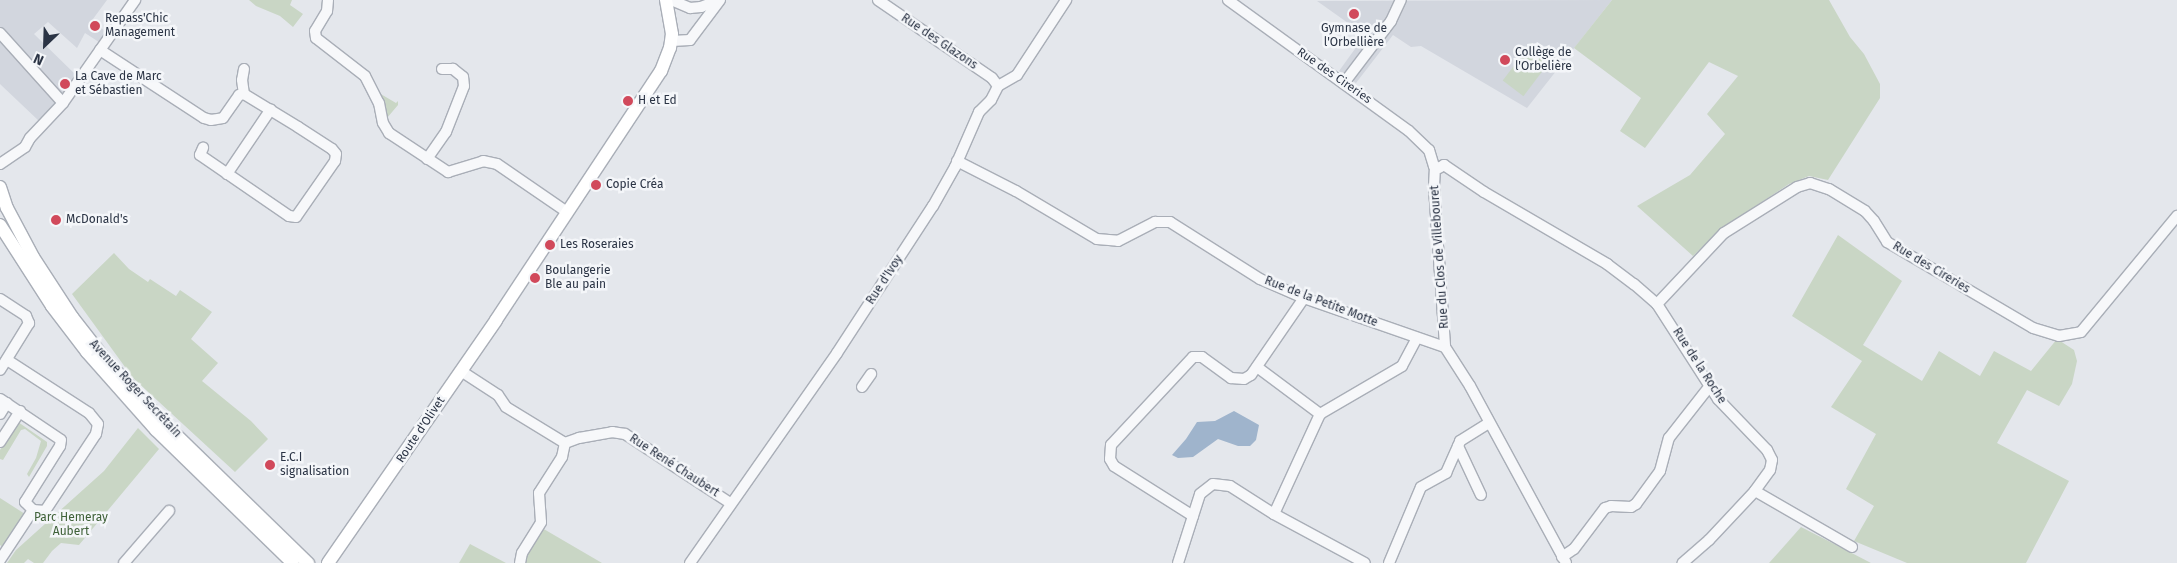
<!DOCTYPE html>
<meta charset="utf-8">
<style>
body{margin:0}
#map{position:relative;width:2177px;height:563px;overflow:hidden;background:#e4e7ec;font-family:"Fira Sans",sans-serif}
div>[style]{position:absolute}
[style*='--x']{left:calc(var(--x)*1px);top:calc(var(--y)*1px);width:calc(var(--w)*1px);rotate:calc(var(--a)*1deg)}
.built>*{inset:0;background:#d2d6de}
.green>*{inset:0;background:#c9d6c5;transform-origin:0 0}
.water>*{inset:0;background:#9fb4cc}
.roads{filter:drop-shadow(1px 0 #a9aeb7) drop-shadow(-1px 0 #a9aeb7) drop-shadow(0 1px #a9aeb7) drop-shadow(0 -1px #a9aeb7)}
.minor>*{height:10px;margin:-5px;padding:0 5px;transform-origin:5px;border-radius:5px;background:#f7f8fa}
.major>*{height:12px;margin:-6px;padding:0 6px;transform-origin:6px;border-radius:6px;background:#fff}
.dots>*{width:14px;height:14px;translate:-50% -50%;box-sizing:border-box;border:2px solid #f4f6f9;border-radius:50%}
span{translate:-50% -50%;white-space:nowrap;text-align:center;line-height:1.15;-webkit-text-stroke:5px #f4f6f9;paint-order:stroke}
.poi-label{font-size:12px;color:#2b3445}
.left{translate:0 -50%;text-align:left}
.street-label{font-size:12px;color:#2b3445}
.park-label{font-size:12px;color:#3f6138}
.north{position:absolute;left:20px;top:20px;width:50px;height:50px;-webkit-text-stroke:4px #f4f6f9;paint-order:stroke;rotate:204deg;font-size:14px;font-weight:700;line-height:20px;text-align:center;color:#2b3445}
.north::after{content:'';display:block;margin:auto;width:18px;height:22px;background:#2b3445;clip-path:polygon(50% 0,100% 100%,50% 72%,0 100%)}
</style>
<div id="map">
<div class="built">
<i style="clip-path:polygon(0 0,107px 0,93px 19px,109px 36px,105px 46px,85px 33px,77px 48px,48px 22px,34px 34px,78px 77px,39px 121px,0 84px)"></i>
<i style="clip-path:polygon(1612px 0,1527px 108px,1421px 46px,1411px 47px,1393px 35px,1356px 83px,1339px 71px,1365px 35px,1317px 1px)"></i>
</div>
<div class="green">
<i style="clip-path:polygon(249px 0,292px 0,290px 5px,303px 14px,293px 27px,280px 16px,256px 6px)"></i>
<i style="clip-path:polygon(1612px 0,1829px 0,1850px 37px,1864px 54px,1880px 84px,1880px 98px,1828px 180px,1809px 176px,1789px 184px,1721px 229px,1693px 256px,1637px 206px,1690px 175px,1725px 134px,1707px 114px,1738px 76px,1709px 62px,1645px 148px,1620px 131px,1641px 98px,1574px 48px)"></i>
<i style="left:1531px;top:43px;width:26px;height:47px;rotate:37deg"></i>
<i style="clip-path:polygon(379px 93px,396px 103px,398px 101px,398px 105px,387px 118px)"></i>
<i style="clip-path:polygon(1838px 235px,1902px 281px,1863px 345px,1922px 381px,1939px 351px,1980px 376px,1994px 351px,2031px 371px,2057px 339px,2074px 350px,2077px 361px,2072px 384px,2059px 406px,2027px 390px,1997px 443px,2069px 481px,2026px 563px,1907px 563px,1854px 541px,1874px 506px,1846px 489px,1876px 434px,1831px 407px,1862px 361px,1792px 316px)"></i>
<i style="clip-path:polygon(114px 253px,129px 269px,148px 282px,150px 279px,176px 296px,180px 290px,212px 312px,191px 339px,218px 363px,202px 381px,251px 421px,268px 439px,235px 472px,133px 378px,72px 294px)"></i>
<i style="clip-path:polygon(18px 422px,47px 442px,47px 446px,29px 477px,27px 474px,36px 458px,41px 441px,25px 429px,21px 430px,3px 460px,0 459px,0 450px)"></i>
<i style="clip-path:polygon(138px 428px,159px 449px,79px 545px,61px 543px,52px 551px,43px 563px,34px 563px,28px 559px,24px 563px,7px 563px,16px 550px,104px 471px)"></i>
<i style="clip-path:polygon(0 498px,25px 514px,4px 548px,0 545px)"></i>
<i style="clip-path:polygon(1801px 527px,1844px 549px,1871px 563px,1769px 563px)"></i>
<i style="clip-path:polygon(542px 528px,602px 563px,525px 563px,526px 555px)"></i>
<i style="clip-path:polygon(470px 544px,506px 563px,459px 563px)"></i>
</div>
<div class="water">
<i style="clip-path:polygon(1234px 411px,1259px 425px,1256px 440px,1250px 446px,1238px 446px,1218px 439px,1193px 457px,1178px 458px,1172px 455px,1186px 439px,1197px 422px,1215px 421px)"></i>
</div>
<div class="roads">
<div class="minor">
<i style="--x:328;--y:0;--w:11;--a:95"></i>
<i style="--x:327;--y:11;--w:23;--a:121"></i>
<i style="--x:315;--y:31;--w:7;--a:82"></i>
<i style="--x:316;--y:38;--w:62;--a:37.8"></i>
<i style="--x:365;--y:76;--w:30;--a:63"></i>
<i style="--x:379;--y:103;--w:20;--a:79"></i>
<i style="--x:383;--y:123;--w:12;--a:59"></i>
<i style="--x:389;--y:133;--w:71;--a:33.5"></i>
<i style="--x:448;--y:172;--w:37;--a:-17"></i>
<i style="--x:483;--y:161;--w:14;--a:12"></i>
<i style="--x:497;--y:164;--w:85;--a:34.4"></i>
<i style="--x:671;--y:0;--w:21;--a:23"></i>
<i style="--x:690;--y:8;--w:11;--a:-5"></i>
<i style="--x:701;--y:7;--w:19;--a:-21"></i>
<i style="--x:878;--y:0;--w:138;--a:34.4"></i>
<i style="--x:992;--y:78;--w:10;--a:53"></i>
<i style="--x:1228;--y:0;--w:223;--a:35.9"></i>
<i style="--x:1409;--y:131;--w:28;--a:44"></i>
<i style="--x:1429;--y:150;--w:17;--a:73"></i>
<i style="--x:1434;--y:166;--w:5;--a:22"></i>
<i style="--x:1439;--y:168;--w:6;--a:-31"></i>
<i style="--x:0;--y:33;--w:94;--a:48"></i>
<i style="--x:672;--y:41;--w:18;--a:-3"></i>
<i style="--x:690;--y:40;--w:50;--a:-53.1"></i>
<i style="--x:100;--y:50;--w:124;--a:33.2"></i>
<i style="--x:204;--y:118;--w:7;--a:16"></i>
<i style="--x:211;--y:120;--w:12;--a:-9"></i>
<i style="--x:223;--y:118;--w:28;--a:-55"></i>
<i style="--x:239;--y:95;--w:5;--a:-11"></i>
<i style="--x:244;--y:94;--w:63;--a:31.4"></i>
<i style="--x:298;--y:127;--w:40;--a:32.9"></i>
<i style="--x:332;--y:149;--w:6;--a:51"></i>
<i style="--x:336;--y:154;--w:7;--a:98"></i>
<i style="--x:335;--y:161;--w:68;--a:124.9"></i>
<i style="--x:296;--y:217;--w:7;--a:-172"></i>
<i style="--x:289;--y:216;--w:108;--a:-145.6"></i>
<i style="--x:200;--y:155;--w:8;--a:-67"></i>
<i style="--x:244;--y:69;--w:11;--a:100"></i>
<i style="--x:242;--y:80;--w:14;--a:82"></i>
<i style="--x:1344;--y:83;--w:78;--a:-52.8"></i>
<i style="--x:1391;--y:21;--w:23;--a:-65"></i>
<i style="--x:427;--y:159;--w:33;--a:-55"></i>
<i style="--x:446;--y:132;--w:49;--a:-68.6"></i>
<i style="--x:464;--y:86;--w:9;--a:-96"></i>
<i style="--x:463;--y:77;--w:13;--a:-141"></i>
<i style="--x:453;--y:69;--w:11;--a:180"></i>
<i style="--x:957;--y:161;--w:66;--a:27"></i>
<i style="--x:1016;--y:191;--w:94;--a:30.7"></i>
<i style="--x:1097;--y:239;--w:21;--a:5"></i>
<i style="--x:1118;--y:241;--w:42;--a:-27.2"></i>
<i style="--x:1155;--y:222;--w:15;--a:0"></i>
<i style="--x:1170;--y:222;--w:107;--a:32.3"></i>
<i style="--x:1260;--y:279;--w:48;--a:23.4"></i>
<i style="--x:1304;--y:298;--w:149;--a:19.2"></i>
<i style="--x:1445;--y:347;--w:46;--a:57.3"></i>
<i style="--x:1470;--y:386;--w:201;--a:61.5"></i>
<i style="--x:0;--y:164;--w:30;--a:-34"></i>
<i style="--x:25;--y:147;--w:10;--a:-61"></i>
<i style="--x:30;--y:138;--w:48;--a:-46.7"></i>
<i style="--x:63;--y:103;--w:126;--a:-55"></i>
<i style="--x:1444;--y:165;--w:48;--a:34"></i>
<i style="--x:1484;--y:192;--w:143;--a:30.3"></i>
<i style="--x:1607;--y:264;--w:34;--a:37"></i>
<i style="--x:1634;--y:284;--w:30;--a:41"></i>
<i style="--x:1657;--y:304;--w:113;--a:57.3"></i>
<i style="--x:1718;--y:399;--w:71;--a:46.1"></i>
<i style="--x:1767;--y:450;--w:11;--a:63"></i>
<i style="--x:1772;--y:460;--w:10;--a:101"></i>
<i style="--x:1770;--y:470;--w:26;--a:126"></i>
<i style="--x:1755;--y:491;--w:67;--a:133.2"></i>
<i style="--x:1709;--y:540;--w:35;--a:139"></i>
<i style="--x:1435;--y:167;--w:21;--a:93"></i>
<i style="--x:1434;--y:188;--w:159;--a:86"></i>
<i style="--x:227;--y:174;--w:78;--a:-55.9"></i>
<i style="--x:0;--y:299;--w:31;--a:33"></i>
<i style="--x:26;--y:316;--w:8;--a:67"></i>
<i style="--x:29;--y:323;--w:55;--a:121.7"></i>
<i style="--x:1657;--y:304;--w:98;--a:-46.7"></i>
<i style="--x:1724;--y:233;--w:86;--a:-32.2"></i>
<i style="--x:1797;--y:187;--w:14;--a:-17"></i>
<i style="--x:1810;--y:183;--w:20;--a:18"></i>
<i style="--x:1829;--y:189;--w:42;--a:31.4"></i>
<i style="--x:1865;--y:211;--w:13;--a:48"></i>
<i style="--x:1874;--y:221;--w:25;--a:58"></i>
<i style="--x:1887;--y:242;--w:169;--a:30.5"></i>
<i style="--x:2033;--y:328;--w:27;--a:17"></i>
<i style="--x:2059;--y:336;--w:22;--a:-10"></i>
<i style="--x:2081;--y:332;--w:151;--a:-50.4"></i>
<i style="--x:1257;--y:367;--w:79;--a:36.7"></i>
<i style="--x:461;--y:371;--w:44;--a:33"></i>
<i style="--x:498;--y:395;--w:14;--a:56"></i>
<i style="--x:506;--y:407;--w:69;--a:31.4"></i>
<i style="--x:565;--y:443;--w:15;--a:-20"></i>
<i style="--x:579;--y:438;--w:34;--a:-10"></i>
<i style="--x:612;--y:432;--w:13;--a:9"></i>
<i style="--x:625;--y:434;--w:126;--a:33.3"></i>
<i style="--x:862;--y:387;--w:16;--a:-55"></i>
<i style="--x:0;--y:399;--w:73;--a:33.9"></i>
<i style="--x:61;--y:440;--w:6;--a:99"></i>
<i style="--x:60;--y:446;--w:66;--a:122"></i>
<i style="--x:25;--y:502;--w:11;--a:45"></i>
<i style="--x:33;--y:510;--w:12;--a:5"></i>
<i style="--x:45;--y:511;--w:92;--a:-56.5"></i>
<i style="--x:96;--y:434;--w:10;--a:-79"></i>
<i style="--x:98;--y:424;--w:14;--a:-129"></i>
<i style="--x:89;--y:413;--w:98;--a:-147.1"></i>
<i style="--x:0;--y:414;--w:13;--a:-58"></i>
<i style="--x:0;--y:442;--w:37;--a:-57"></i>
<i style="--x:1458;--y:446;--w:54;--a:64.9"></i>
<i style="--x:1755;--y:491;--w:112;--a:30"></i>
<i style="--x:1274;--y:514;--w:103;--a:28.3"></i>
<i style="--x:1193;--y:516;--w:93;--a:-147.7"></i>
<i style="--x:1114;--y:466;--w:8;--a:-120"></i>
<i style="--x:1110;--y:459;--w:14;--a:-86"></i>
<i style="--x:1111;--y:445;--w:120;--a:-47"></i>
<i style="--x:1193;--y:357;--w:9;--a:0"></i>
<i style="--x:1202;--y:357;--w:36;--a:36"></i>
<i style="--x:1231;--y:378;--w:13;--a:4"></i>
<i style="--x:1244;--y:379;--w:8;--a:-30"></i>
<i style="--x:1251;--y:375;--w:93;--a:-55.5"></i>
<i style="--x:1562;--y:557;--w:14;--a:-34"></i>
<i style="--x:1574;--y:549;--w:51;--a:-52.9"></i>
<i style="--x:1605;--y:508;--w:6;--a:-18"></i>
<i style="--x:1611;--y:506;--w:20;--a:3"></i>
<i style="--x:1631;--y:507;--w:6;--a:-31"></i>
<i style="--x:1636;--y:504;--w:41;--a:-54"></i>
<i style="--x:1660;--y:471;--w:34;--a:-75"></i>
<i style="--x:1669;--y:438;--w:65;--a:-51.9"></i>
<i style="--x:0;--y:560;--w:60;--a:-56.6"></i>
<i style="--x:124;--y:563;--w:69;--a:-49.1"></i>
<i style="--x:520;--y:563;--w:10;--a:-79"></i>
<i style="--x:522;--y:553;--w:36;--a:-58"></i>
<i style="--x:541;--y:522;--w:29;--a:-94"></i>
<i style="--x:539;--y:493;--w:43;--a:-57.4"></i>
<i style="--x:562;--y:457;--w:14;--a:-78"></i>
<i style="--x:690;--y:563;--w:256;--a:-55"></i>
<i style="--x:837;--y:353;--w:176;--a:-56.9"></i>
<i style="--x:933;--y:206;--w:45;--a:-60.6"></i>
<i style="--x:955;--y:167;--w:60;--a:-66.4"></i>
<i style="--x:979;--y:112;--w:17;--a:-45"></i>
<i style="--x:991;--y:100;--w:16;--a:-63"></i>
<i style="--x:998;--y:86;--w:22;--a:-30"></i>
<i style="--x:1017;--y:75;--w:90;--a:-56.8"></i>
<i style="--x:1178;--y:563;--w:72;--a:-72.3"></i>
<i style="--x:1200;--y:494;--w:16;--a:-38"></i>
<i style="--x:1213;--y:484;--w:17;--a:7"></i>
<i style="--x:1230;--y:486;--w:52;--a:32.5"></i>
<i style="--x:1274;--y:514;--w:110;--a:-65.3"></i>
<i style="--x:1320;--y:414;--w:95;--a:-30.3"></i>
<i style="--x:1402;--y:366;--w:32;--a:-62"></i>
<i style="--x:1389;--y:563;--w:82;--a:-67.2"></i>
<i style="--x:1421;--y:487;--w:29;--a:-29"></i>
<i style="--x:1446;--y:473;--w:35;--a:-66"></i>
<i style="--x:1460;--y:441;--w:34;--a:-32"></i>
</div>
<div class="major">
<i style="--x:0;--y:187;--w:22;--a:72"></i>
<i style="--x:7;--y:208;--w:55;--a:62"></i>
<i style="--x:33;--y:257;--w:72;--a:57"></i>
<i style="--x:72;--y:317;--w:52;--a:52"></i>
<i style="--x:104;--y:358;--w:93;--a:47.2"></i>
<i style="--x:167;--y:426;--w:197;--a:44.2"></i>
<i style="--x:0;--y:225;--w:96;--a:57.3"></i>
<i style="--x:52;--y:306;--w:58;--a:52.7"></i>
<i style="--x:87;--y:352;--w:104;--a:48.5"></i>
<i style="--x:156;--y:430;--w:191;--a:44.2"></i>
<i style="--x:328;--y:563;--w:295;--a:-55.3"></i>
<i style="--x:496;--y:320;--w:299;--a:-56.5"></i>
<i style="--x:661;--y:71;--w:25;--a:-69"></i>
<i style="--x:670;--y:48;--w:14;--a:-82"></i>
<i style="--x:672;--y:34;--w:35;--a:-100"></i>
</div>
</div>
<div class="dots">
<i style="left:1354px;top:14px;background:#d1495b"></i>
<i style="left:95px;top:26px;background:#d1495b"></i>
<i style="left:1505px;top:60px;background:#d1495b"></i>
<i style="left:65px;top:84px;background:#d1495b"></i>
<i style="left:628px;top:101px;background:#d1495b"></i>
<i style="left:596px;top:185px;background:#d1495b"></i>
<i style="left:56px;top:220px;background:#d1495b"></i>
<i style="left:550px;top:245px;background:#d1495b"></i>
<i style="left:535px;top:278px;background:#d1495b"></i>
<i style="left:270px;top:465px;background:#d1495b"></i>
</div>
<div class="poi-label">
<span class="left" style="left:105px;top:26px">Repass'Chic<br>Management</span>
<span style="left:1354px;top:36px">Gymnase de<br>l'Orbellière</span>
<span class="left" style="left:1515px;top:60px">Collège de<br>l'Orbelière</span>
<span class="left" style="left:75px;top:84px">La Cave de Marc<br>et Sébastien</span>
<span class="left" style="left:638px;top:101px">H et Ed</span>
<span class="left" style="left:606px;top:185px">Copie Créa</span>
<span class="left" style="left:66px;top:220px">McDonald's</span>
<span class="left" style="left:560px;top:245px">Les Roseraies</span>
<span class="left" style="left:545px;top:278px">Boulangerie<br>Ble au pain</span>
<span class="left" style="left:280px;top:465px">E.C.I<br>signalisation</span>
</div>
<div class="street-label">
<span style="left:939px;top:42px;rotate:34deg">Rue des Glazons</span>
<span style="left:1334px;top:76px;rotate:35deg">Rue des Cireries</span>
<span style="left:1440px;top:257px;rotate:-94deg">Rue du Clos de Villebouret</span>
<span style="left:1931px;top:268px;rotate:31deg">Rue des Cireries</span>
<span style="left:885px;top:280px;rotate:-57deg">Rue d'Ivoy</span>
<span style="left:1321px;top:302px;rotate:21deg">Rue de la Petite Motte</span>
<span style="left:1699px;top:366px;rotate:57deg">Rue de la Roche</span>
<span style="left:135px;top:389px;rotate:47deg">Avenue Roger Secrétain</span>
<span style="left:421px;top:430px;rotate:-56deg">Route d'Olivet</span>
<span style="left:674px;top:466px;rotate:33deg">Rue René Chaubert</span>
</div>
<div class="park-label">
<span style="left:71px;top:525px">Parc Hemeray<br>Aubert</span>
</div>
<div class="north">N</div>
</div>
